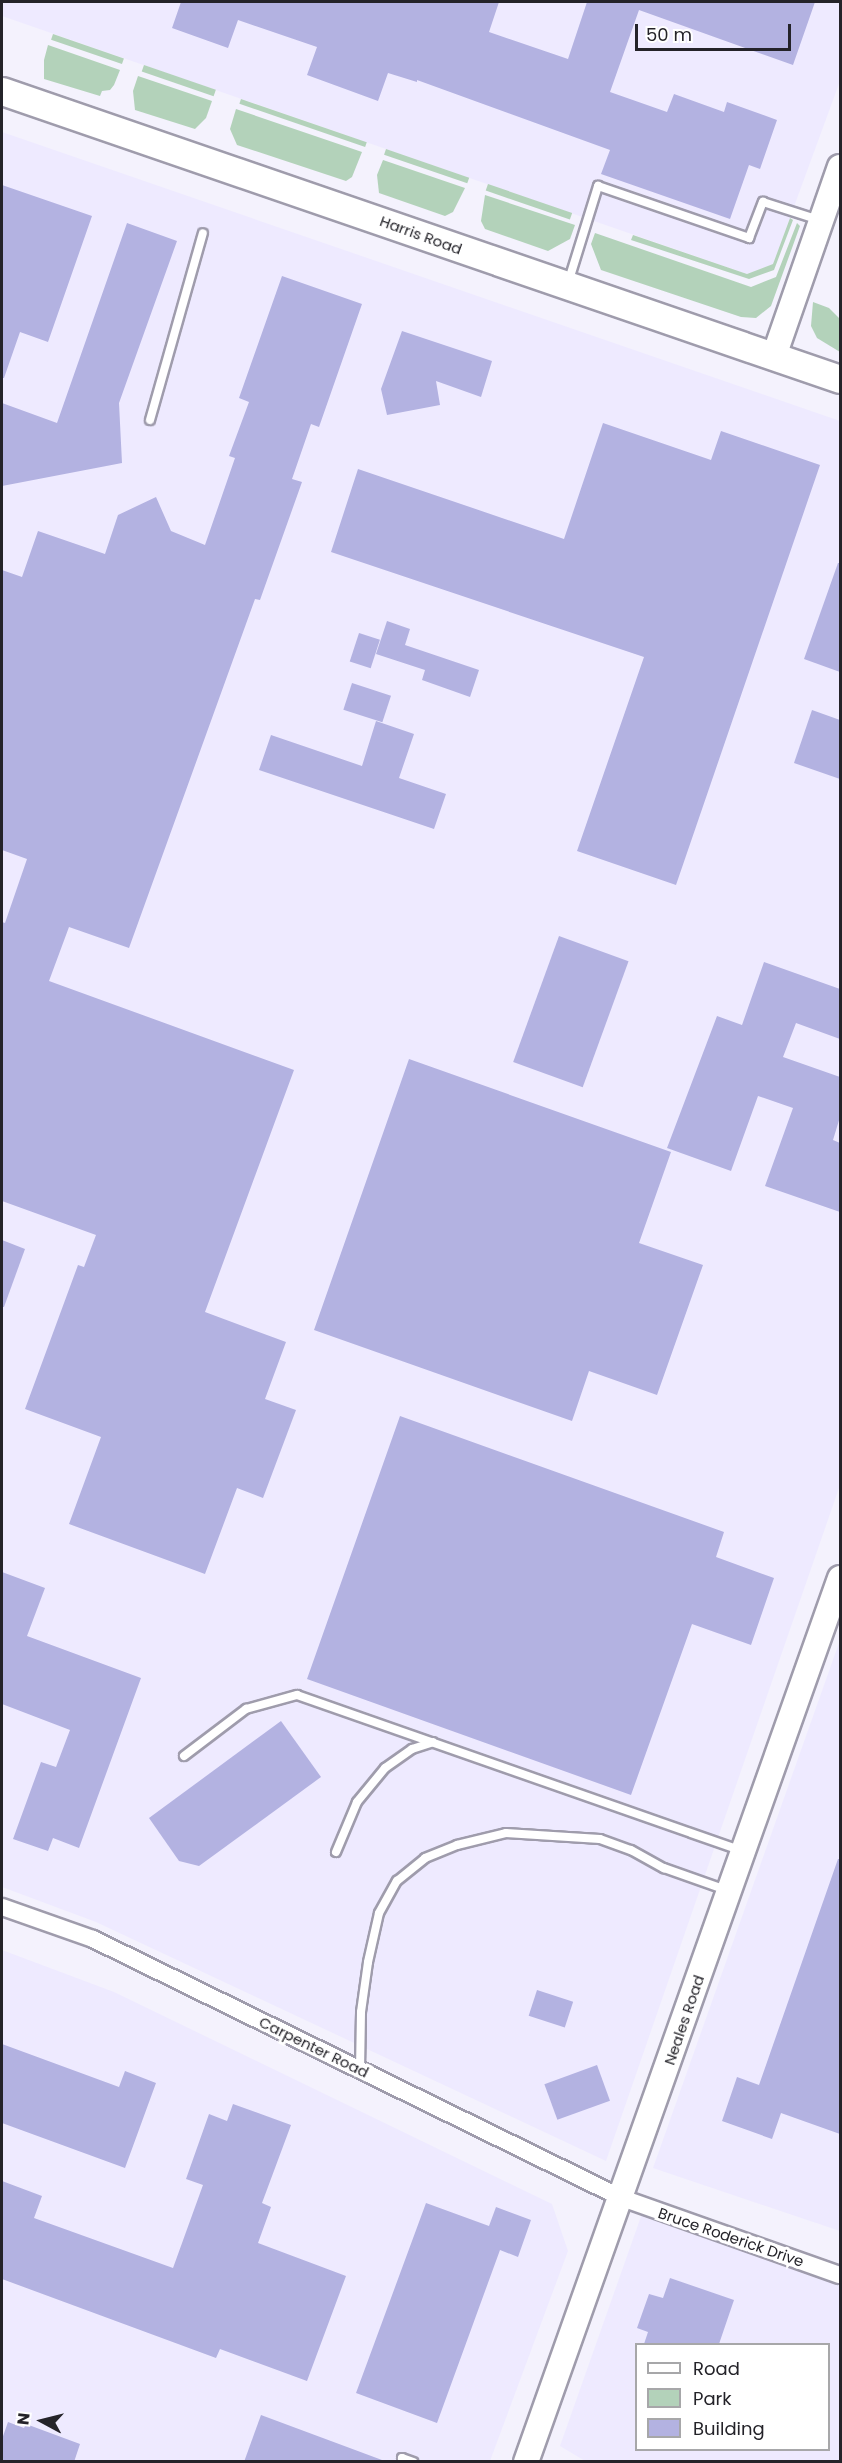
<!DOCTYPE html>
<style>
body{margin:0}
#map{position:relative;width:842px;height:2463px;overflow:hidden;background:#f4f2fd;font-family:Poppins,sans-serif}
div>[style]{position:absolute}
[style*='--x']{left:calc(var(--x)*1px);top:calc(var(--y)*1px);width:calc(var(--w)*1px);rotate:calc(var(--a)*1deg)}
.built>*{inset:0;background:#eeeaff}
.green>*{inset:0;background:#b3d2ba;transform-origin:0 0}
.building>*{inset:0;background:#b3b2e1;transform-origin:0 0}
.roads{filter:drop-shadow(2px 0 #9f9cac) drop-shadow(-2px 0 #9f9cac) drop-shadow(0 2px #9f9cac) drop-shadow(0 -2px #9f9cac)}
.lane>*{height:8px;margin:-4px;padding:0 4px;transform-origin:4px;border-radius:4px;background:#fff}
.street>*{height:16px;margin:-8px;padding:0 8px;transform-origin:8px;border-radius:8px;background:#fff}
.secondary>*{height:24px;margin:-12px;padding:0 12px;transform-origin:12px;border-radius:12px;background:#fff}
.primary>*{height:27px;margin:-13.5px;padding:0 13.5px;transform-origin:13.5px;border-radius:13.5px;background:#fff}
span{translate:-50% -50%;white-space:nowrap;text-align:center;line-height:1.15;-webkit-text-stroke:6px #fff;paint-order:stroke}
.street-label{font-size:15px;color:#242329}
.frame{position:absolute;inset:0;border:3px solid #242329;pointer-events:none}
.legend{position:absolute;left:635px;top:2343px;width:195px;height:108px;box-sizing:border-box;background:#fff;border:2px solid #a7a7a9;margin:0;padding:8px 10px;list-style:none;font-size:18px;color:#242329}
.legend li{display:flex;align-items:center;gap:12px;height:30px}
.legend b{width:30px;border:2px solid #a7a7a9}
.north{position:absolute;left:12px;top:2391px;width:60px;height:60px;-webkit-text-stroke:4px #fff;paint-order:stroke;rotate:277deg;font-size:16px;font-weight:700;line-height:24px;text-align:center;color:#242329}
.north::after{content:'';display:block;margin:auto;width:21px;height:27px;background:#242329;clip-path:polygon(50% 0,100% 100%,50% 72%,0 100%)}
.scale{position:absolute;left:635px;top:24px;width:156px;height:27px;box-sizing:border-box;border:3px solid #242329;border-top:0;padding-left:8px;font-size:18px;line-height:21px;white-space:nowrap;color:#242329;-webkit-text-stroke:4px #fff;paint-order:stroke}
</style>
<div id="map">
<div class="built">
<i style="clip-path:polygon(2px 2px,840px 2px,840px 81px,773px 264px,747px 274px,2px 16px)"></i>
<i style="clip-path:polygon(2px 132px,840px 421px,840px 1485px,606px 2161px,96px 1922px,2px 1887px)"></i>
<i style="clip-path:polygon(840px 1640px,840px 2231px,653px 2168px)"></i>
<i style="clip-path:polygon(2px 1950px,114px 1992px,552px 2204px,568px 2251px,490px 2461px,2px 2461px)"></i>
<i style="clip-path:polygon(evenodd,644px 2208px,840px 2276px,840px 2461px,585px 2461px,560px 2446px,644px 2208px,636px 2344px,828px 2344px,828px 2450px,636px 2450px,636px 2344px)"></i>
</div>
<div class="green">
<i style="left:53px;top:34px;width:75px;height:6px;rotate:19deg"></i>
<i style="clip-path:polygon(48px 45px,120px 70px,114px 85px,110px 90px,102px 91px,100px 96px,44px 79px,44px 60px)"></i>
<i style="left:144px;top:65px;width:76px;height:7px;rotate:19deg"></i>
<i style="clip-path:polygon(138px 76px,212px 101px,206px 118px,195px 129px,135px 110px,133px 91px)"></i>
<i style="left:241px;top:99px;width:133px;height:5px;rotate:19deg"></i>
<i style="clip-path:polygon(236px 109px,362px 152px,352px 177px,346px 181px,237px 145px,230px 129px)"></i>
<i style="left:386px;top:149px;width:88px;height:6px;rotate:19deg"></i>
<i style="clip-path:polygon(383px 160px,465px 188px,453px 212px,445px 216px,379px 193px,377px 175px)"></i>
<i style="left:488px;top:184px;width:89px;height:7px;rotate:19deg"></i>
<i style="clip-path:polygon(485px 195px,575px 225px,570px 239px,548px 251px,485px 229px,481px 221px)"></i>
<i style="clip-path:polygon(790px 218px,793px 220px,774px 270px,749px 279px,631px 240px,633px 235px,747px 274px,773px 264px)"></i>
<i style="clip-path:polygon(797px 223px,800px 226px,771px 306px,756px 318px,741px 317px,601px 270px,591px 244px,595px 233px,751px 287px,776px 277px)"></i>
<i style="clip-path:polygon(813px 302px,829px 308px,840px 319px,840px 352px,817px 338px,811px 326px)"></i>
</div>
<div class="building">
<i style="clip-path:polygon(181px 2px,499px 2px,489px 32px,568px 59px,587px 2px,815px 2px,793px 65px,639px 10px,610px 92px,667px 112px,674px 94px,724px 112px,727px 102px,777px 120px,760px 169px,749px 165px,730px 219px,601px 174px,610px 150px,417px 80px,417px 82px,388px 73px,378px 101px,307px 75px,317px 47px,238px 20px,228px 48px,172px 28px)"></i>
<i style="clip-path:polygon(2px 185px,92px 216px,48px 342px,20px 332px,4px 378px,2px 378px)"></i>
<i style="clip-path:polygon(127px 223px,177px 241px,119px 403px,122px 463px,2px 486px,2px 403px,57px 423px)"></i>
<i style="clip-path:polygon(282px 276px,362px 304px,319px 427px,311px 424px,292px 479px,302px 482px,260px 600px,255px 599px,129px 948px,69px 927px,49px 981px,294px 1070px,205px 1312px,286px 1342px,265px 1399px,296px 1410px,263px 1498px,237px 1488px,205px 1574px,69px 1524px,101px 1437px,25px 1409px,78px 1265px,84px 1267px,96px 1235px,2px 1201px,2px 922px,5px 923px,27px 859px,2px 850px,2px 570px,22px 577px,38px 531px,105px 554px,118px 515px,156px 497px,171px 531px,205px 545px,235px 458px,229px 456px,249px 402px,239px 398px)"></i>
<i style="clip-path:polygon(402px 331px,492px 361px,481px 397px,436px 381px,440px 405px,387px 415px,381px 389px)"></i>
<i style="clip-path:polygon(603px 423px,711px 460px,721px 431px,820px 465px,676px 885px,577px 851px,644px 657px,331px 552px,358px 469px,564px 539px)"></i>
<i style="clip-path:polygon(838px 563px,840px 563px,840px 672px,804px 659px)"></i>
<i style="clip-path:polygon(387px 621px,410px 629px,405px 645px,479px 670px,470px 697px,422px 680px,425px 670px,376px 654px)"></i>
<i style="left:359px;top:633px;width:22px;height:30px;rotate:18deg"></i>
<i style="left:352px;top:683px;width:41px;height:28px;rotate:18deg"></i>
<i style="clip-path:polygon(812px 710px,840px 720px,840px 779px,794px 763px)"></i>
<i style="clip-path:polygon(376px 721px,414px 734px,399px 778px,446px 794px,434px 829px,259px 770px,271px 735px,362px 766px)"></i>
<i style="left:559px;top:936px;width:74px;height:134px;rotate:20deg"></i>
<i style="clip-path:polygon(764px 962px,840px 989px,840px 1039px,796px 1023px,783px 1057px,840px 1077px,840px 1117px,833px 1140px,840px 1143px,840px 1212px,765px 1186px,793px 1108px,758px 1096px,731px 1171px,667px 1148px,717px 1016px,742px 1025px)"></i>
<i style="clip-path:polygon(409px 1059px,671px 1152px,639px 1243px,703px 1265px,657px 1395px,589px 1371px,572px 1421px,314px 1330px)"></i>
<i style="clip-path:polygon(2px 1240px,25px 1249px,4px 1307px,2px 1307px)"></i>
<i style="clip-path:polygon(400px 1416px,724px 1532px,716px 1557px,774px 1578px,751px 1645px,692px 1624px,631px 1795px,307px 1679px)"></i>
<i style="clip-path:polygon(2px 1572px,45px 1588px,27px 1636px,141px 1678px,79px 1848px,53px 1838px,48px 1851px,13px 1839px,41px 1762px,56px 1767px,70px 1730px,2px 1704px)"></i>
<i style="clip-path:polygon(281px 1721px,321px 1777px,199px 1866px,179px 1861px,149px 1818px)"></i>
<i style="clip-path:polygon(838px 1859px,840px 1859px,840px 2134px,781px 2113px,772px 2139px,722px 2121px,737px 2077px,759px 2085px)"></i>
<i style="left:537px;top:1990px;width:38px;height:27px;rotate:18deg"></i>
<i style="clip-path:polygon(2px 2044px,119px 2087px,125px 2071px,156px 2083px,125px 2168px,2px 2123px)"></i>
<i style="left:597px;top:2065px;width:38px;height:56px;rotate:70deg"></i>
<i style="clip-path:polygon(233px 2104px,291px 2125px,262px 2203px,271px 2207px,258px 2243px,346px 2276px,307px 2381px,220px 2349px,216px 2358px,2px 2279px,2px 2181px,42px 2196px,34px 2218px,173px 2268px,203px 2185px,186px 2179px,209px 2114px,227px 2121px)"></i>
<i style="clip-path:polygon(426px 2203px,489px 2226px,496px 2207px,531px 2220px,518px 2257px,500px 2250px,437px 2423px,356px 2393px)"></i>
<i style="clip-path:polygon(670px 2278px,734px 2300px,719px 2344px,644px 2344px,648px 2332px,637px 2328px,649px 2294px,663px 2298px)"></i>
<i style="clip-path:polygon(261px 2415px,382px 2460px,381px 2462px,244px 2462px)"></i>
<i style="clip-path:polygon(8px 2422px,24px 2428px,26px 2424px,80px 2444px,74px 2462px,2px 2462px,2px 2439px)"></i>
</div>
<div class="roads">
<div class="lane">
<i style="--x:568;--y:283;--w:102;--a:-72.8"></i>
<i style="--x:598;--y:186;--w:160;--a:19"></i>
<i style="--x:749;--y:238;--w:39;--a:-69"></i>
<i style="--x:763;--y:202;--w:59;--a:17.8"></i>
<i style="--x:150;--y:420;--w:194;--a:-74.2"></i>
<i style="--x:184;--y:1756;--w:78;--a:-37.2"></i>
<i style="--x:246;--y:1709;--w:53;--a:-15.4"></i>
<i style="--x:297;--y:1695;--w:469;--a:19.3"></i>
<i style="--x:336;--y:1852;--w:54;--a:-67.2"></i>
<i style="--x:357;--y:1802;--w:44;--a:-50.5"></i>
<i style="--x:385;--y:1768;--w:33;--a:-35"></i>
<i style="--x:412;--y:1749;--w:22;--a:-18"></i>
<i style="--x:360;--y:2070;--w:58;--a:-89"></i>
<i style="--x:361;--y:2012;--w:50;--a:-82"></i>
<i style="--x:368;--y:1962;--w:50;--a:-77.3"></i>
<i style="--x:379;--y:1913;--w:37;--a:-61"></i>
<i style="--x:397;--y:1881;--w:36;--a:-39"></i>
<i style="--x:425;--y:1858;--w:35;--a:-22"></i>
<i style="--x:457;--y:1845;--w:50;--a:-13.8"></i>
<i style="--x:506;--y:1833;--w:94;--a:3.7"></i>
<i style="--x:600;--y:1839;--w:33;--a:20"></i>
<i style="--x:631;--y:1850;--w:38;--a:29"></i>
<i style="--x:664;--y:1868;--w:66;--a:19.5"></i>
<i style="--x:402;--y:2462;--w:4;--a:-90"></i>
<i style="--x:402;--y:2458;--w:12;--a:20"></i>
</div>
<div class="street">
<i style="--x:2;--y:1907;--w:96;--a:19.4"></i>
<i style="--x:93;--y:1939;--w:589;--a:26.09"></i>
<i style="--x:622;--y:2198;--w:231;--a:19.5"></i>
</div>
<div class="secondary">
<i style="--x:774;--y:356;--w:200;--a:-70.8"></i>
<i style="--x:526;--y:2462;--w:938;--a:-70.44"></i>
</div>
<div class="primary">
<i style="--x:2;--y:91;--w:886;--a:18.97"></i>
</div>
</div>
<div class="street-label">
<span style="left:421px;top:235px;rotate:20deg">Harris Road</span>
<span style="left:684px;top:2020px;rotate:-71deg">Neales Road</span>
<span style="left:314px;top:2047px;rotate:26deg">Carpenter Road</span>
<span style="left:731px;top:2237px;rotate:19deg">Bruce Roderick Drive</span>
</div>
<div class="frame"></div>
<ul class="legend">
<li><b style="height:8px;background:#fff"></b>Road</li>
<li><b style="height:16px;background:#b3d2ba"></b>Park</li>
<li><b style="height:16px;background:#b3b2e1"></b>Building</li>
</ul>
<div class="north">N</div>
<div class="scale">50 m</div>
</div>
